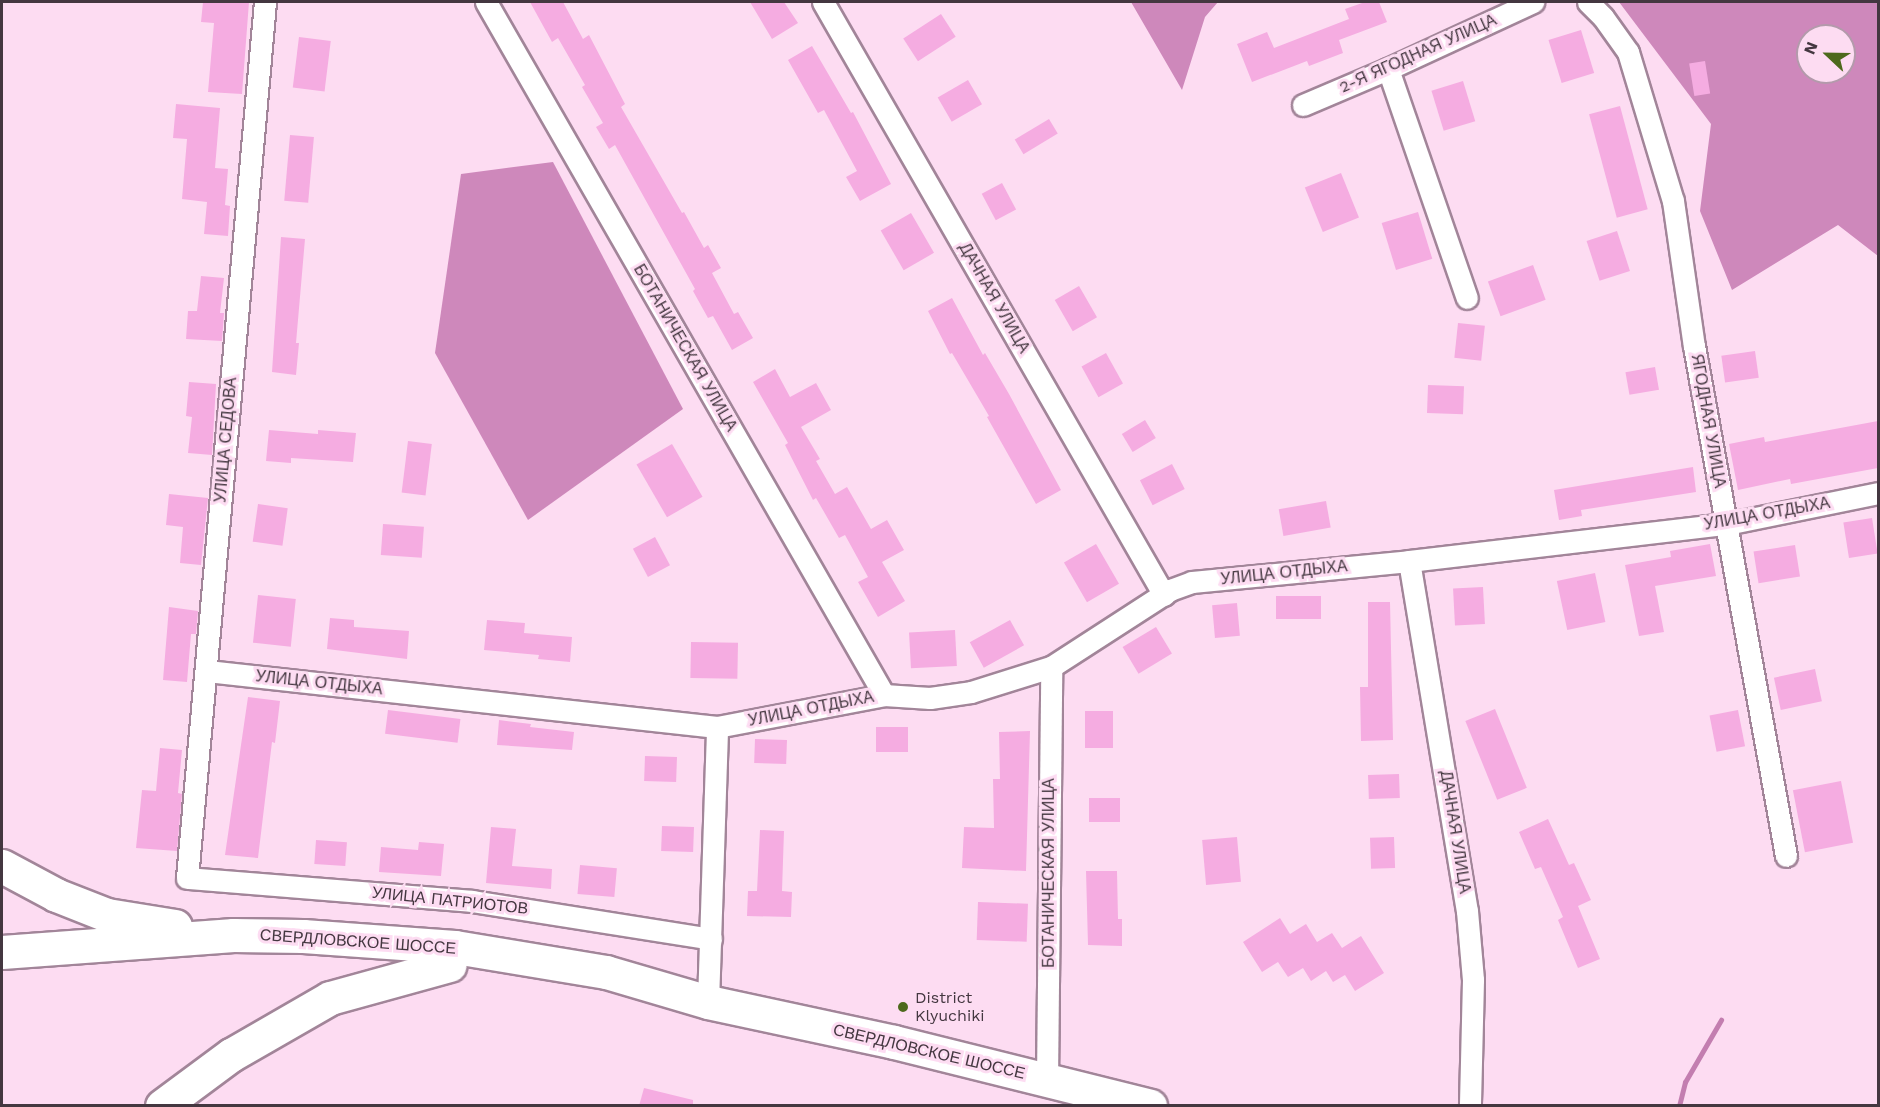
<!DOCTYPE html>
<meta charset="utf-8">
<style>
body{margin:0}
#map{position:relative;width:1880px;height:1107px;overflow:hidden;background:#fddcf2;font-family:"Work Sans",sans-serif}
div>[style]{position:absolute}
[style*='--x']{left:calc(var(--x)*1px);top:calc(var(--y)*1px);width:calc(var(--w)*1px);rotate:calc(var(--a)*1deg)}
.forest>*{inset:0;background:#ce88bb}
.stream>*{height:5px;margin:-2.5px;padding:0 2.5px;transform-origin:2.5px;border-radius:2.5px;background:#c37eb0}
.building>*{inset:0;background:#f5ace1;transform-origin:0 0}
.roads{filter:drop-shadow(2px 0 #a28599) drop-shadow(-2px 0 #a28599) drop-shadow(0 2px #a28599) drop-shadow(0 -2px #a28599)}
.minor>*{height:21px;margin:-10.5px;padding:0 10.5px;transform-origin:10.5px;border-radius:10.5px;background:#fff}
.primary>*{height:33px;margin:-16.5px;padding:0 16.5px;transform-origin:16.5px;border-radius:16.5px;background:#fff}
.dots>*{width:16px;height:16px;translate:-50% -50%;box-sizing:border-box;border:3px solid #fddcf2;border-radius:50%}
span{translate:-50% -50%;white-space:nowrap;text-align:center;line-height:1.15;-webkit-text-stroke:6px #fddcf2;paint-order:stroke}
.street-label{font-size:16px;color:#443740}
.poi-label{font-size:16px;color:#443740}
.left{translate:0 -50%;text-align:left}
.frame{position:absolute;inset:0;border:3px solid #443740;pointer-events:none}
.north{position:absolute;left:1796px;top:24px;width:60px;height:60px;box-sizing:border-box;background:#fddcf2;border:2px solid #b39aab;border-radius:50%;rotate:292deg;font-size:16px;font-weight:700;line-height:24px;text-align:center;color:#443740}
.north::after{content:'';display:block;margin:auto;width:21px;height:27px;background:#4d691c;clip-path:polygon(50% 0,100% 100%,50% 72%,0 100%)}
</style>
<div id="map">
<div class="forest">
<i style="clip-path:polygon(1131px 2px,1218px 2px,1205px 17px,1182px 90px)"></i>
<i style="clip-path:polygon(evenodd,1619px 2px,1878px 2px,1878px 256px,1838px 225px,1732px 290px,1700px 211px,1711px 124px,1619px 2px,1808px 36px,1844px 36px,1844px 72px,1808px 72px,1808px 36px)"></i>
<i style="clip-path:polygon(553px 162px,683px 409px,528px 520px,435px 353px,461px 174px)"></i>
</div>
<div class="stream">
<i style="--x:1679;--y:1106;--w:25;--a:-76"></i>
<i style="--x:1685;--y:1082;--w:72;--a:-59.9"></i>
</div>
<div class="building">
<i style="clip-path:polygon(203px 2px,249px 2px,242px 94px,208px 92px,214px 23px,201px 22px)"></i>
<i style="clip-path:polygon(530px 2px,563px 2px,583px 39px,589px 35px,625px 104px,621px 107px,682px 213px,684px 212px,704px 248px,708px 245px,721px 268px,712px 273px,734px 314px,738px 312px,753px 338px,732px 350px,713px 316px,708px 318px,693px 291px,695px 289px,615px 145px,609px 149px,596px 127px,603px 123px,582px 87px,585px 85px,558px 38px,552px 42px)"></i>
<i style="clip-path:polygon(750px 2px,784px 2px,798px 23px,772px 39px)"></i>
<i style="clip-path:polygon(1365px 2px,1379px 2px,1387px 22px,1339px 40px,1343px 53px,1309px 66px,1307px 61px,1252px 82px,1237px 44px,1267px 32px,1274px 48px,1349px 19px,1345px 9px)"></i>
<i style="left:941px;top:14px;width:27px;height:45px;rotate:57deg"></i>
<i style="left:1581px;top:30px;width:45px;height:34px;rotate:73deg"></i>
<i style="left:299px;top:37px;width:32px;height:51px;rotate:7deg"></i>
<i style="clip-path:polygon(812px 46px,851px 113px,853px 112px,891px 184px,860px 201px,846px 177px,857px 171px,824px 110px,818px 113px,788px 60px)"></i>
<i style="left:1705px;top:61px;width:33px;height:16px;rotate:81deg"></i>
<i style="left:968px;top:80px;width:28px;height:35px;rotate:60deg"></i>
<i style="left:1463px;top:81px;width:42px;height:33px;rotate:73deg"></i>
<i style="clip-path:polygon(176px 104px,220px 108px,215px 168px,228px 169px,225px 205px,230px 206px,228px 236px,204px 234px,207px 202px,182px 199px,187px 139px,173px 138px)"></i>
<i style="left:1620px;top:106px;width:107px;height:32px;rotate:75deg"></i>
<i style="left:1049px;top:119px;width:17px;height:40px;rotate:59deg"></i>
<i style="left:290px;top:135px;width:24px;height:66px;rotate:5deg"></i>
<i style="left:1341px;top:173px;width:48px;height:39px;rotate:68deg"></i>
<i style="left:1002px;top:183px;width:30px;height:23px;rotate:62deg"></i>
<i style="left:1418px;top:212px;width:49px;height:38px;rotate:73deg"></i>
<i style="left:911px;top:213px;width:46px;height:35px;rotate:60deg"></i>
<i style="left:1617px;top:231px;width:42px;height:32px;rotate:72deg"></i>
<i style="clip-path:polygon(281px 237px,305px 239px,296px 343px,299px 343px,296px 375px,272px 372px)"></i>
<i style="left:1533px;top:265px;width:37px;height:48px;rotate:70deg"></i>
<i style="clip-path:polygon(201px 276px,224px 278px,220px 313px,224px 313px,222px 341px,186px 339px,188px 311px,197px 311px)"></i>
<i style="left:1079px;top:286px;width:36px;height:28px;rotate:60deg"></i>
<i style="clip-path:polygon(952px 298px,983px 355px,985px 353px,1009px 394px,1061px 490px,1036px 504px,987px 417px,989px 416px,952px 353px,950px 354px,928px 311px)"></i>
<i style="left:1458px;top:323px;width:27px;height:35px;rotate:6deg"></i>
<i style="left:1755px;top:351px;width:27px;height:34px;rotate:82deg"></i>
<i style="left:1106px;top:353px;width:35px;height:28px;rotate:61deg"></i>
<i style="left:1655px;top:367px;width:23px;height:30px;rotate:80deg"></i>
<i style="clip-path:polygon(775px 369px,790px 397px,816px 383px,831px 410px,801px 427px,820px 459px,816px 461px,835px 494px,847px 487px,871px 529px,887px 520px,904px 550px,882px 562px,905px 601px,878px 617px,858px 582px,868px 577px,845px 535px,839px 538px,816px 498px,813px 500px,785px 445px,788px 443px,753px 382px)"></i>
<i style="clip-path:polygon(189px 382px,216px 384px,212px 455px,188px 453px,192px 417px,186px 416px)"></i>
<i style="left:1428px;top:385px;width:36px;height:28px;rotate:2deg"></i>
<i style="left:1145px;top:420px;width:21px;height:27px;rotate:59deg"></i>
<i style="clip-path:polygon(1878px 421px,1878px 468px,1791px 484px,1790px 479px,1738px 490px,1729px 444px,1764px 437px,1765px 442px)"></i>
<i style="clip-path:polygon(269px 430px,318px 434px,318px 430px,356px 433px,353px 462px,291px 458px,291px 463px,266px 461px)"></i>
<i style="left:408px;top:441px;width:24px;height:52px;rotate:7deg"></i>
<i style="left:672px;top:444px;width:61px;height:41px;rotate:60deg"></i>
<i style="left:1172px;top:464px;width:28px;height:36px;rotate:63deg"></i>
<i style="clip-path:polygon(1693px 467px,1696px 492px,1581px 510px,1582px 516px,1559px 520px,1554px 490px)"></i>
<i style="clip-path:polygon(169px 494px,208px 498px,201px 565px,180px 563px,183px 527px,166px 525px)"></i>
<i style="left:1326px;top:501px;width:27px;height:48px;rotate:80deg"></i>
<i style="left:258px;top:504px;width:30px;height:38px;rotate:8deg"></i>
<i style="left:1872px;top:518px;width:36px;height:29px;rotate:81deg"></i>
<i style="left:383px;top:524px;width:41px;height:31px;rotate:4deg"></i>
<i style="left:655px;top:537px;width:32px;height:25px;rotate:62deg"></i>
<i style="left:1096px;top:544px;width:46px;height:37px;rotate:60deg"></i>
<i style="clip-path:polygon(1710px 544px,1716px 576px,1655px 586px,1664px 632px,1639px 636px,1625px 565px,1671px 557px,1670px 551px)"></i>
<i style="left:1795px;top:545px;width:32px;height:42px;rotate:81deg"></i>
<i style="left:1595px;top:573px;width:50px;height:39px;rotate:78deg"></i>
<i style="left:1483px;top:587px;width:37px;height:30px;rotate:87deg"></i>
<i style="left:258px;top:595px;width:38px;height:48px;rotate:6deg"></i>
<i style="left:1276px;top:596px;width:45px;height:23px"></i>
<i style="clip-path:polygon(1368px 602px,1390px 602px,1393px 740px,1361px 741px,1360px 687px,1368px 687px)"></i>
<i style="left:1237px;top:603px;width:33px;height:25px;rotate:85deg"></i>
<i style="clip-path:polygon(169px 607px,198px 611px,196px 634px,191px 634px,187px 682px,163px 680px)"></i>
<i style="clip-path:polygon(330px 618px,354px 620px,354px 627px,409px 631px,407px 659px,327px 649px)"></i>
<i style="clip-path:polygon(487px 620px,525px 623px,524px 633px,572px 637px,570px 662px,538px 659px,539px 655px,484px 650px)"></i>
<i style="left:1010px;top:620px;width:29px;height:46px;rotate:61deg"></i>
<i style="left:1156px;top:627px;width:31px;height:39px;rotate:59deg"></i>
<i style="left:955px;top:630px;width:36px;height:46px;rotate:87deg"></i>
<i style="left:691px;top:642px;width:47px;height:36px;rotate:1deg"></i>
<i style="left:1815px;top:669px;width:33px;height:42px;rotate:78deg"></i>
<i style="clip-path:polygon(248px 697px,280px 701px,275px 743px,272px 742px,258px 858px,225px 855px)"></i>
<i style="left:1495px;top:709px;width:85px;height:32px;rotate:68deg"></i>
<i style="left:388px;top:710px;width:73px;height:24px;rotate:7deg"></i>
<i style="left:1738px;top:710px;width:37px;height:29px;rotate:79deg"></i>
<i style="left:1085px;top:711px;width:28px;height:37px"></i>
<i style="clip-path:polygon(499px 720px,531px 724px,530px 727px,574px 732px,572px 750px,497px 745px)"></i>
<i style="left:876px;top:727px;width:32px;height:25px"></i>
<i style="clip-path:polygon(1030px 731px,1026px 871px,962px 868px,964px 827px,994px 828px,993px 779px,1000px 779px,999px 732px)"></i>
<i style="left:755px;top:739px;width:32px;height:24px;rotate:2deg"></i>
<i style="clip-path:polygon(160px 748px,182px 750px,178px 793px,182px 794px,177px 851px,136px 848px,142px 790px,156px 791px)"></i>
<i style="left:645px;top:756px;width:32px;height:25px;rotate:2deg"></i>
<i style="left:1399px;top:774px;width:24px;height:31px;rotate:88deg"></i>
<i style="left:1841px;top:781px;width:63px;height:49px;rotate:79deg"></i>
<i style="left:1089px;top:798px;width:31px;height:24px"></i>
<i style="clip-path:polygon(1548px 819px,1569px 865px,1574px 863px,1591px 900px,1578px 906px,1600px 959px,1578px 968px,1558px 920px,1563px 917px,1541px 867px,1535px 869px,1519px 832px)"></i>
<i style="left:662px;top:826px;width:32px;height:25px;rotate:2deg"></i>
<i style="clip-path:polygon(491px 827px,516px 829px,512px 866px,552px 869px,551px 889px,486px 883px)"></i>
<i style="clip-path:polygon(760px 830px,784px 831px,782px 891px,792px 892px,791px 917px,747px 916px,748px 891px,757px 891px)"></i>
<i style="left:1237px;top:837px;width:45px;height:35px;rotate:85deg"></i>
<i style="left:1394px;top:837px;width:31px;height:24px;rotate:88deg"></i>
<i style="left:316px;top:840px;width:31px;height:24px;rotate:4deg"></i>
<i style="clip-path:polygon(419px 842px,444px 844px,441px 876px,379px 872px,381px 847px,418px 850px)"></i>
<i style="left:580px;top:865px;width:37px;height:29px;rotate:5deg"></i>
<i style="clip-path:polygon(1086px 871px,1117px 871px,1118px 919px,1122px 919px,1122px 946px,1088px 945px)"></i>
<i style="left:978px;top:902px;width:50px;height:38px;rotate:2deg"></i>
<i style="clip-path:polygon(1280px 918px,1290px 934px,1306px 924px,1317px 942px,1332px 933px,1342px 948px,1361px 936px,1384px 973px,1355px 991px,1345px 975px,1333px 982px,1326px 971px,1311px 981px,1303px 968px,1288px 977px,1278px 962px,1262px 972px,1243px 942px)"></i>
<i style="clip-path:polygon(644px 1088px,693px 1100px,693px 1106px,639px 1106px)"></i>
</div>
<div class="roads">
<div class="minor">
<i style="--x:265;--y:2;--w:879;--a:95.09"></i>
<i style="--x:187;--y:878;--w:286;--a:4.6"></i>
<i style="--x:472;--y:901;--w:242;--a:9"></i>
<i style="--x:486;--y:2;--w:799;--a:60.13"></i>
<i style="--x:823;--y:2;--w:684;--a:60.1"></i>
<i style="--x:1588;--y:2;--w:21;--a:45"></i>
<i style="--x:1603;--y:17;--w:43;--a:54.5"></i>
<i style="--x:1628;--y:52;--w:156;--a:73.2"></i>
<i style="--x:1673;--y:201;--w:147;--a:81.8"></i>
<i style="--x:1694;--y:346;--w:518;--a:79.77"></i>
<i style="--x:1388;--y:69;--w:242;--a:71"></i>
<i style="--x:1303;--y:105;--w:92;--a:-23"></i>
<i style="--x:1388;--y:69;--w:160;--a:-24.8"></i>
<i style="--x:1409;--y:561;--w:355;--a:80.6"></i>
<i style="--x:1467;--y:911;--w:69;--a:85"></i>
<i style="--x:1473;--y:980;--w:126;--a:91.4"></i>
<i style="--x:207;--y:671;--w:513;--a:6.27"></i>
<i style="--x:717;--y:727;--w:170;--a:-10.8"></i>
<i style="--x:884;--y:695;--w:46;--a:3.7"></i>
<i style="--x:930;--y:698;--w:41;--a:-8.3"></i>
<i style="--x:971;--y:692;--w:84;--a:-17.4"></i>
<i style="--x:1051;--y:667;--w:142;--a:-32.9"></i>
<i style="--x:1170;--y:590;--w:23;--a:-20"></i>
<i style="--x:1192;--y:582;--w:218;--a:-5.5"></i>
<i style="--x:1409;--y:561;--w:319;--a:-6.7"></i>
<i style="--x:1726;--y:524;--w:155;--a:-11.5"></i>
<i style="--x:708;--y:1002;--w:275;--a:-88.1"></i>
<i style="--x:1047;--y:1080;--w:413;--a:-89.4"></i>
</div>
<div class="primary">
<i style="--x:2;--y:866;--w:61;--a:28.2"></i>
<i style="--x:56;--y:895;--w:55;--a:21.4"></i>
<i style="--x:107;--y:915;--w:69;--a:9.2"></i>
<i style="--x:2;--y:952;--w:232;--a:-4.2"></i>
<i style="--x:233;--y:935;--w:70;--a:0.8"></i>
<i style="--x:303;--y:936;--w:152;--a:4.1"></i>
<i style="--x:455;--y:947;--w:153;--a:9.4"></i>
<i style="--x:606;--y:972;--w:106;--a:16.4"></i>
<i style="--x:708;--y:1002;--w:190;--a:12.1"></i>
<i style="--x:894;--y:1042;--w:264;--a:14"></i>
<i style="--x:162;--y:1106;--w:86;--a:-36.5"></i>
<i style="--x:231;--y:1055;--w:114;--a:-29.9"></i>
<i style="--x:330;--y:998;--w:124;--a:-15.4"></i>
</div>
</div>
<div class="dots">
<i style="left:903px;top:1007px;background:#4d691c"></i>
</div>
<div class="street-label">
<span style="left:1418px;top:54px;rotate:-24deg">2-Я ЯГОДНАЯ УЛИЦА</span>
<span style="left:994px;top:298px;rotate:60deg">ДАЧНАЯ УЛИЦА</span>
<span style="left:685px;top:348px;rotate:60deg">БОТАНИЧЕСКАЯ УЛИЦА</span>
<span style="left:1708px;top:421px;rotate:80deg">ЯГОДНАЯ УЛИЦА</span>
<span style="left:226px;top:440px;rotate:-85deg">УЛИЦА СЕДОВА</span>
<span style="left:1767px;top:514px;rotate:-10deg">УЛИЦА ОТДЫХА</span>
<span style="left:1284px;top:573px;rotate:-6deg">УЛИЦА ОТДЫХА</span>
<span style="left:319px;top:683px;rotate:6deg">УЛИЦА ОТДЫХА</span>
<span style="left:811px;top:709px;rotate:-11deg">УЛИЦА ОТДЫХА</span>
<span style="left:1455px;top:832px;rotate:81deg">ДАЧНАЯ УЛИЦА</span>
<span style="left:1049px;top:873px;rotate:-90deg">БОТАНИЧЕСКАЯ УЛИЦА</span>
<span style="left:450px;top:901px;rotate:6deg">УЛИЦА ПАТРИОТОВ</span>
<span style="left:358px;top:942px;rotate:4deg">СВЕРДЛОВСКОЕ ШОССЕ</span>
<span style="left:929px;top:1052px;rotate:13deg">СВЕРДЛОВСКОЕ ШОССЕ</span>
</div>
<div class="poi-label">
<span class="left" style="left:915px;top:1007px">District<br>Klyuchiki</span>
</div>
<div class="frame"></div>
<div class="north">N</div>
</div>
